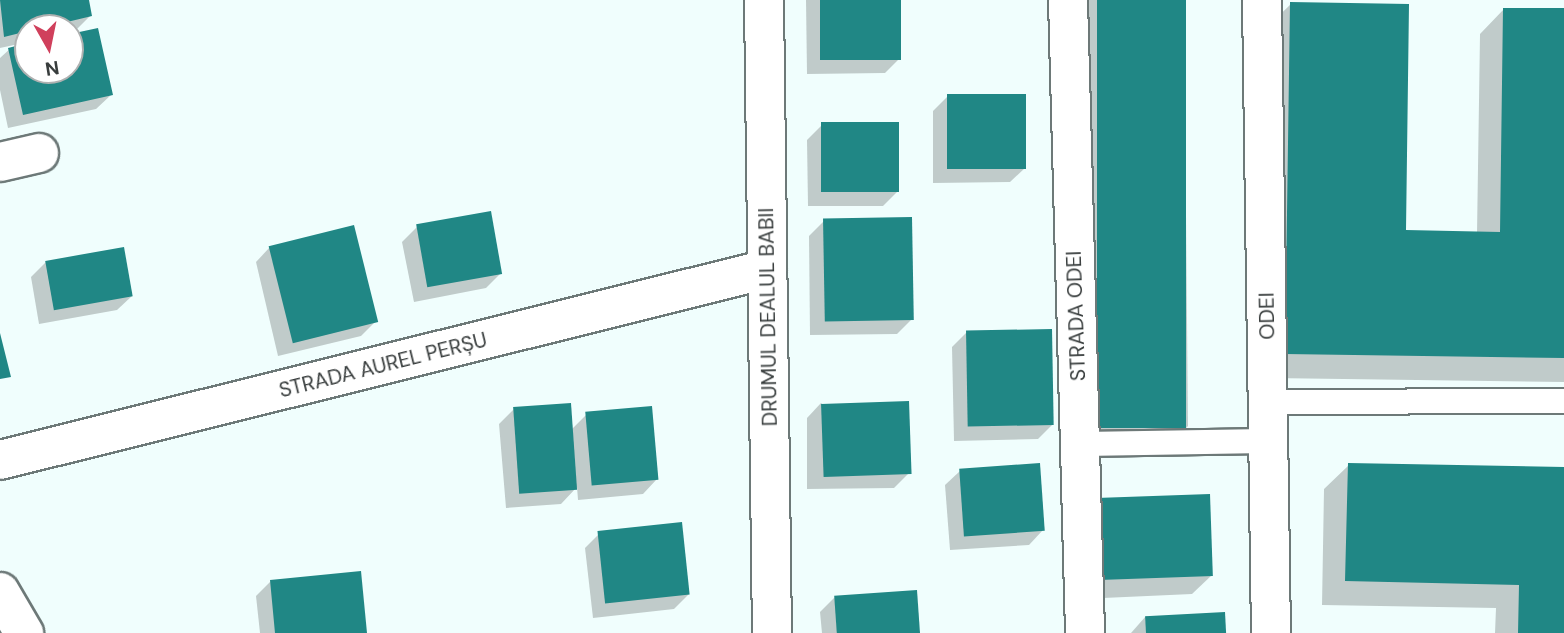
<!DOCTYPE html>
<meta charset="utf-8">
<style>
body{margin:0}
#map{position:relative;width:1564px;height:633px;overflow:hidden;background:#f0fefd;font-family:"DM Sans",sans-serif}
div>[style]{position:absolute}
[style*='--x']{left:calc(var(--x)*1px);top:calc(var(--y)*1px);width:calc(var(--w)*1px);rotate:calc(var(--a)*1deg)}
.shadow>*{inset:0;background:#0003}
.building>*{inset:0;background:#208785;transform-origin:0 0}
.roads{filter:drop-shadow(2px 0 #6d7978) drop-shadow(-2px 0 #6d7978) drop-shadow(0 2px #6d7978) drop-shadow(0 -2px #6d7978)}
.service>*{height:24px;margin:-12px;padding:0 12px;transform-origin:12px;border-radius:12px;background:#fff}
.minor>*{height:38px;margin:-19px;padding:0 19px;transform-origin:19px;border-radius:19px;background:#fff}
span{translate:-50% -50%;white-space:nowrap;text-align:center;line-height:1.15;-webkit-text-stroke:7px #fff;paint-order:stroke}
.street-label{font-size:21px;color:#383d3d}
.north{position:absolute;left:14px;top:14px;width:70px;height:70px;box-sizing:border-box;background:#fff;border:2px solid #afb1b1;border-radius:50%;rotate:171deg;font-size:19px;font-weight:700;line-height:28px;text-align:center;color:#383d3d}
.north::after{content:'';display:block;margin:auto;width:24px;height:32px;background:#d0405c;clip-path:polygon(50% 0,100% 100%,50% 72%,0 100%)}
</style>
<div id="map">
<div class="shadow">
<i style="clip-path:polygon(0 0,87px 0,90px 16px,76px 30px,70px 32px,70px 28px,28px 28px,28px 42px,0 48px)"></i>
<i style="clip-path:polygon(806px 0,899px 0,900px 58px,885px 73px,807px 74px)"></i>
<i style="clip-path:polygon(1073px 0,1184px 0,1188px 426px,1164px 451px,1077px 452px)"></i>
<i style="clip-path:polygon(1291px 4px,1405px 232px,1477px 233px,1480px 34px,1504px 9px,1564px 10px,1564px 382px,1262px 378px,1266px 28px)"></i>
<i style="clip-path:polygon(70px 36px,111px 95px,96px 109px,8px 128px,0 90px,0 58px,12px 47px,28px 45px,28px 70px,70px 70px)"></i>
<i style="clip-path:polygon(948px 96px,1025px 168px,1010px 182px,933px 183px,933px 111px)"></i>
<i style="clip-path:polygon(822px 125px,898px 191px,883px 206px,808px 206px,807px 140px)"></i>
<i style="clip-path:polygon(824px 221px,912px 319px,897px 334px,810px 335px,809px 236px)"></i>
<i style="clip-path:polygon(417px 227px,500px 274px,486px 288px,414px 302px,402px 242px)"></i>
<i style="clip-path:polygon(270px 247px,376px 321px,361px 336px,278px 356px,256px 262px)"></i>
<i style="clip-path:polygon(46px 262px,132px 296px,117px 310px,39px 324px,31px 277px)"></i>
<i style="clip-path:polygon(967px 332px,1053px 424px,1038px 439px,954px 441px,952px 347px)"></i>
<i style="clip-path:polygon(821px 403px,909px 473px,894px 488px,807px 489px,807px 418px)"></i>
<i style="clip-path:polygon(514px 409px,571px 430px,586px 415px,657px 479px,643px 494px,578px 500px,577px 487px,561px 504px,506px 508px,499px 424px)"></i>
<i style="clip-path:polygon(1349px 465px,1564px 469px,1564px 633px,1495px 633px,1496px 608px,1322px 605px,1324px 489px)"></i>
<i style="clip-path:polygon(960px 471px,1043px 530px,1029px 545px,950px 550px,945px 485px)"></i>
<i style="clip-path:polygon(1078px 520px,1212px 575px,1192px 594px,1081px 599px)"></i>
<i style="clip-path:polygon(599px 534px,689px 594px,674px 609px,593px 618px,585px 548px)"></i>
<i style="clip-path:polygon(271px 581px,365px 633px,260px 633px,256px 596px)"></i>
<i style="clip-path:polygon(835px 597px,918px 633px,822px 633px,820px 612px)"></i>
<i style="clip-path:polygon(1146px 616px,1224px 633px,1131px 633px)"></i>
</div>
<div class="building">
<i style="clip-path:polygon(0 0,89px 0,92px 16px,42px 28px,28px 28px,28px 31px,4px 37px)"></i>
<i style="left:820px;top:0;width:81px;height:60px"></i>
<i style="left:1097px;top:0;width:89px;height:428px"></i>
<i style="clip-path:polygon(1290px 2px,1409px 4px,1406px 230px,1500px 232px,1503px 8px,1564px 8px,1564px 358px,1285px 354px)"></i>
<i style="clip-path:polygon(98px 28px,113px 95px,23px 115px,8px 48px,28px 43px,28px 70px,70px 70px,70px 34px)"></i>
<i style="left:947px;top:94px;width:79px;height:75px"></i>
<i style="left:899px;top:122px;width:70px;height:78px;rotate:90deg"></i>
<i style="left:491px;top:211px;width:64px;height:76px;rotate:80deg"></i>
<i style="left:912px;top:217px;width:103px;height:89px;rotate:89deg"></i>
<i style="left:354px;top:225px;width:100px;height:88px;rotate:76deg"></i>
<i style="left:124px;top:247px;width:50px;height:80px;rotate:80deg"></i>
<i style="left:1052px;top:329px;width:96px;height:86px;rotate:89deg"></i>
<i style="clip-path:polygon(0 333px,11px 377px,0 379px)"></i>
<i style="left:909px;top:401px;width:73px;height:88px;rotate:88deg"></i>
<i style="left:571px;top:403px;width:87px;height:58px;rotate:86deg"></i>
<i style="left:652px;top:406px;width:74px;height:67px;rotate:85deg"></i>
<i style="left:1040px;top:463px;width:68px;height:81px;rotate:86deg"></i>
<i style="clip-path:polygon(1348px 463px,1564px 467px,1564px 633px,1518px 633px,1519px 585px,1345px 581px)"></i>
<i style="left:1210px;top:494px;width:82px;height:114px;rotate:88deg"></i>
<i style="left:682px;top:522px;width:73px;height:85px;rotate:84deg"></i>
<i style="clip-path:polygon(361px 571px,367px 633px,275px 633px,270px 580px)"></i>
<i style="left:917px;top:590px;width:43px;height:83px;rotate:86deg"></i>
<i style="left:1225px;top:612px;width:21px;height:80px;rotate:87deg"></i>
</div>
<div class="roads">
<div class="service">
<i style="--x:1268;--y:402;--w:296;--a:-0.2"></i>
<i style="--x:1080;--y:444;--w:189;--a:-0.9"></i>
</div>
<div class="minor">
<i style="--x:764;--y:0;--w:633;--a:89.28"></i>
<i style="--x:1068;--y:0;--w:633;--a:88.46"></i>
<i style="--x:1262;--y:0;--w:633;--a:89.19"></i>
<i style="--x:0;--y:162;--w:40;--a:-13"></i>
<i style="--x:0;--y:460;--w:790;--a:-13.98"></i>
<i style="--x:0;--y:592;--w:48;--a:59.7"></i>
</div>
</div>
<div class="street-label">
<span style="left:1076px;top:316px;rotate:-92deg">STRADA ODEI</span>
<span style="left:1267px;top:316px;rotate:-91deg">ODEI</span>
<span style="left:768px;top:317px;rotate:-91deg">DRUMUL DEALUL BABII</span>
<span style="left:383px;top:365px;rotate:-14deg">STRADA AUREL PERȘU</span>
</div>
<div class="north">N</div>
</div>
